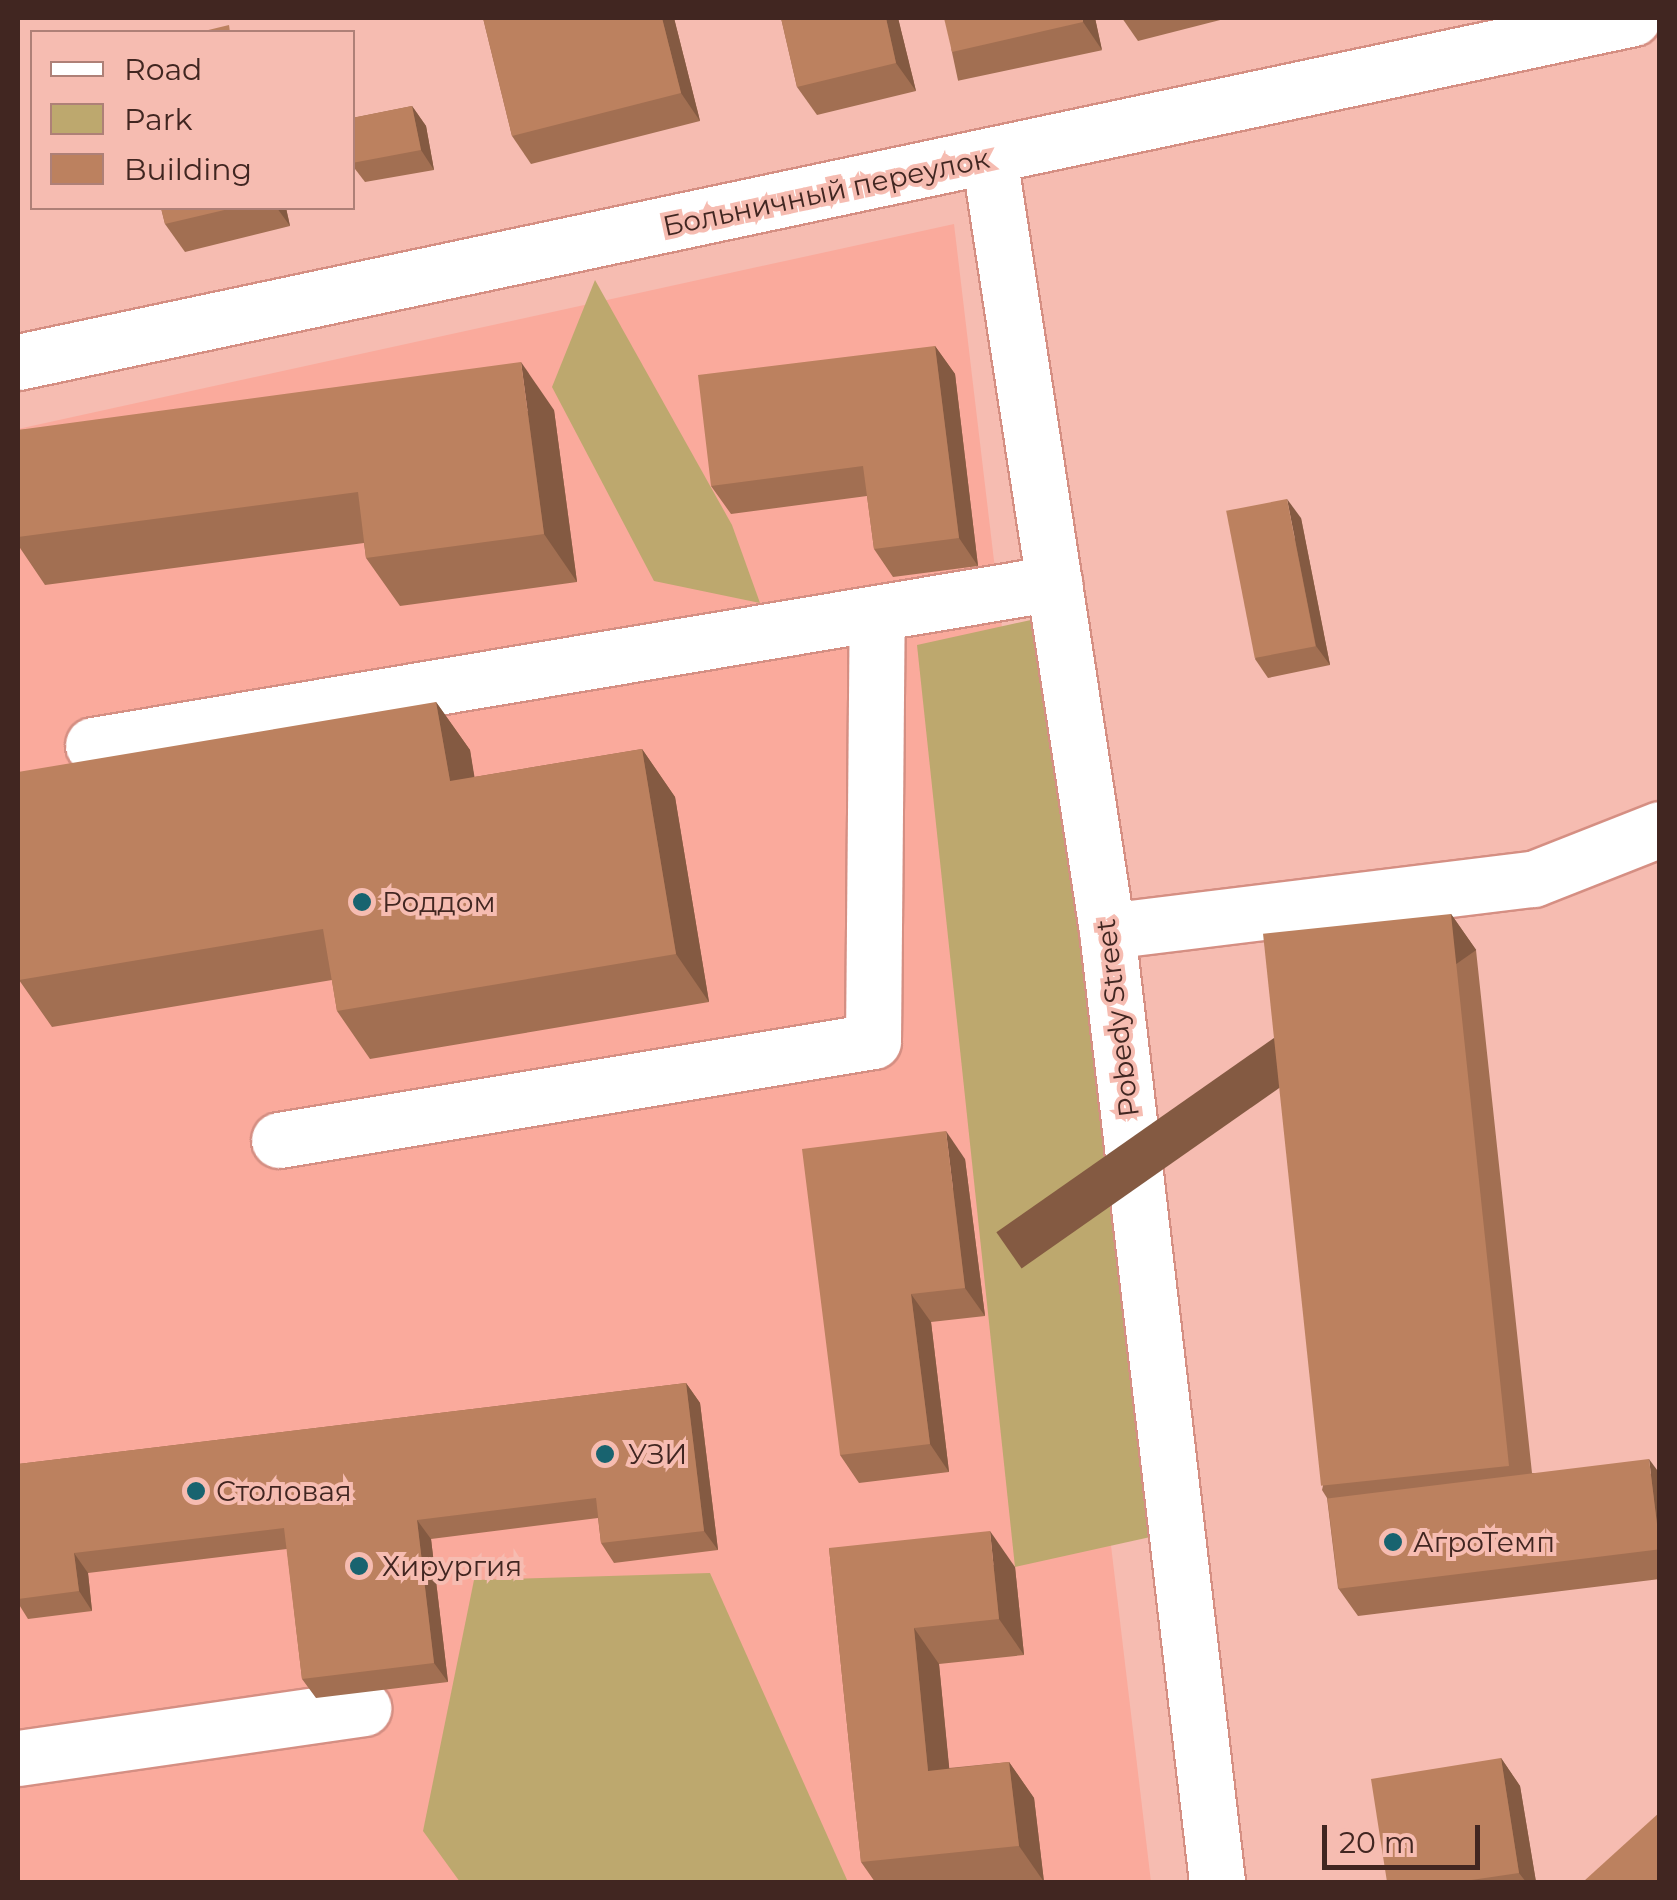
<!DOCTYPE html>
<meta charset="utf-8">
<style>
body{margin:0}
#map{position:relative;width:1677px;height:1900px;overflow:hidden;background:#f6bcb1;font-family:Montserrat,sans-serif}
div>[style]{position:absolute}
[style*='--x']{left:calc(var(--x)*1px);top:calc(var(--y)*1px);width:calc(var(--w)*1px);rotate:calc(var(--a)*1deg)}
.built>*{inset:0;background:#faaa9c}
.green>*{inset:0;background:#bda86e}
.roads{filter:drop-shadow(2px 0 #d58f83) drop-shadow(-2px 0 #d58f83) drop-shadow(0 2px #d58f83) drop-shadow(0 -2px #d58f83)}
.minor>*{height:55px;margin:-27.5px;padding:0 27.5px;transform-origin:27.5px;border-radius:27.5px;background:#fff}
.wall>*{inset:0;background:#a26f52;transform-origin:0 0}
.shaded-wall>*{inset:0;background:#845a42;transform-origin:0 0}
.building>*{inset:0;background:#bc815f;transform-origin:0 0}
.dots>*{width:28px;height:28px;translate:-50% -50%;box-sizing:border-box;border:5px solid #f6bcb1;border-radius:50%}
span{translate:-50% -50%;white-space:nowrap;text-align:center;line-height:1.15;-webkit-text-stroke:8px #f6bcb1;paint-order:stroke}
.street-label{font-size:28px;color:#412621}
.poi-label{font-size:28px;color:#412621}
.left{translate:0 -50%;text-align:left}
.frame{position:absolute;inset:0;border:20px solid #412621;pointer-events:none}
.legend{position:absolute;left:30px;top:30px;width:325px;height:180px;box-sizing:border-box;background:#f6bcb1;border:2px solid #ae8077;margin:0;padding:12px 18px;list-style:none;font-size:30px;color:#412621}
.legend li{display:flex;align-items:center;gap:20px;height:50px}
.legend b{width:50px;border:2px solid #ae8077}
.scale{position:absolute;left:1322px;top:1825px;width:158px;height:45px;box-sizing:border-box;border:5px solid #412621;border-top:0;padding-left:12px;font-size:30px;line-height:35px;white-space:nowrap;color:#412621;-webkit-text-stroke:8px #f6bcb1;paint-order:stroke}
</style>
<div id="map">
<div class="built">
<i style="clip-path:polygon(954px 224px,1151px 1882px,18px 1882px,18px 429px)"></i>
</div>
<div class="green">
<i style="clip-path:polygon(595px 280px,732px 525px,760px 603px,654px 581px,552px 387px)"></i>
<i style="clip-path:polygon(1040px 618px,1182px 1530px,1015px 1567px,917px 645px)"></i>
<i style="clip-path:polygon(710px 1573px,848px 1882px,460px 1882px,423px 1831px,474px 1580px)"></i>
</div>
<div class="roads">
<div class="minor">
<i style="--x:989;--y:157;--w:783;--a:81.33"></i>
<i style="--x:1107;--y:931;--w:957;--a:83.4"></i>
<i style="--x:18;--y:362;--w:1651;--a:-12.02"></i>
<i style="--x:93;--y:745;--w:975;--a:-9.57"></i>
<i style="--x:1107;--y:931;--w:429;--a:-7"></i>
<i style="--x:1533;--y:879;--w:136;--a:-21.5"></i>
<i style="--x:279;--y:1140;--w:602;--a:-9.46"></i>
<i style="--x:873;--y:1041;--w:428;--a:-89.5"></i>
<i style="--x:18;--y:1758;--w:349;--a:-8.2"></i>
</div>
</div>
<div class="wall">
<i style="clip-path:polygon(483px 18px,674px 18px,700px 121px,531px 164px,512px 136px)"></i>
<i style="clip-path:polygon(781px 18px,898px 18px,916px 91px,817px 115px,797px 87px)"></i>
<i style="left:1095px;top:18px;width:33px;height:147px;rotate:78deg"></i>
<i style="clip-path:polygon(1122px 18px,1228px 18px,1138px 41px)"></i>
<i style="clip-path:polygon(412px 106px,426px 126px,434px 170px,365px 182px,352px 165px,352px 118px)"></i>
<i style="clip-path:polygon(161px 208px,286px 208px,290px 226px,185px 252px,165px 224px)"></i>
<i style="clip-path:polygon(935px 346px,955px 374px,978px 566px,893px 577px,874px 549px,867px 496px,731px 514px,711px 486px)"></i>
<i style="clip-path:polygon(554px 410px,577px 582px,400px 606px,366px 558px,364px 543px,45px 585px,18px 545px,18px 430px)"></i>
<i style="clip-path:polygon(1301px 518px,1330px 665px,1268px 678px,1255px 659px)"></i>
<i style="clip-path:polygon(436px 702px,470px 750px,474px 777px,642px 749px,675px 797px,709px 1002px,370px 1059px,337px 1011px,332px 980px,52px 1027px,19px 980px)"></i>
<i style="clip-path:polygon(1451px 914px,1476px 950px,1532px 1473px,1660px 1474px,1660px 1579px,1358px 1616px,1338px 1588px,1327px 1498px,1322px 1490px)"></i>
<i style="clip-path:polygon(965px 1159px,985px 1316px,931px 1322px,949px 1472px,859px 1483px,840px 1455px)"></i>
<i style="clip-path:polygon(686px 1383px,700px 1403px,718px 1550px,614px 1563px,601px 1543px,598px 1518px,431px 1539px,448px 1682px,316px 1698px,302px 1679px,287px 1549px,88px 1573px,92px 1611px,28px 1619px,18px 1603px,18px 1464px)"></i>
<i style="clip-path:polygon(829px 1548px,1015px 1567px,1024px 1655px,939px 1664px,949px 1768px,1009px 1762px,1034px 1798px,1044px 1882px,875px 1882px,861px 1862px)"></i>
<i style="clip-path:polygon(1501px 1758px,1520px 1786px,1536px 1882px,1387px 1882px)"></i>
</div>
<div class="shaded-wall">
<i style="clip-path:polygon(662px 18px,674px 18px,700px 121px,681px 93px)"></i>
<i style="clip-path:polygon(886px 18px,898px 18px,916px 91px,896px 63px)"></i>
<i style="clip-path:polygon(1082px 18px,1095px 18px,1102px 50px,1083px 22px)"></i>
<i style="clip-path:polygon(412px 106px,426px 126px,434px 170px,421px 150px)"></i>
<i style="clip-path:polygon(277px 208px,286px 208px,290px 226px)"></i>
<i style="clip-path:polygon(935px 346px,955px 374px,978px 566px,959px 538px)"></i>
<i style="clip-path:polygon(521px 362px,554px 410px,577px 582px,544px 534px)"></i>
<i style="clip-path:polygon(1287px 499px,1301px 518px,1330px 665px,1316px 646px)"></i>
<i style="clip-path:polygon(436px 702px,470px 750px,483px 828px,450px 781px)"></i>
<i style="clip-path:polygon(642px 749px,675px 797px,709px 1002px,676px 954px)"></i>
<i style="left:1451px;top:914px;width:44px;height:555px;rotate:55deg"></i>
<i style="clip-path:polygon(946px 1131px,965px 1159px,985px 1316px,965px 1288px)"></i>
<i style="clip-path:polygon(911px 1294px,931px 1322px,949px 1472px,930px 1444px)"></i>
<i style="clip-path:polygon(686px 1383px,700px 1403px,718px 1550px,704px 1531px)"></i>
<i style="clip-path:polygon(1649px 1459px,1660px 1474px,1660px 1548px)"></i>
<i style="clip-path:polygon(417px 1520px,431px 1539px,448px 1682px,434px 1663px)"></i>
<i style="clip-path:polygon(990px 1531px,1015px 1567px,1024px 1655px,999px 1619px)"></i>
<i style="clip-path:polygon(74px 1553px,88px 1573px,92px 1611px,79px 1591px)"></i>
<i style="clip-path:polygon(914px 1628px,939px 1664px,953px 1806px,928px 1771px)"></i>
<i style="clip-path:polygon(1501px 1758px,1520px 1786px,1536px 1882px,1526px 1882px,1519px 1873px)"></i>
<i style="clip-path:polygon(1009px 1762px,1034px 1798px,1044px 1882px,1019px 1846px)"></i>
</div>
<div class="building">
<i style="clip-path:polygon(483px 18px,662px 18px,681px 93px,512px 136px)"></i>
<i style="clip-path:polygon(781px 18px,886px 18px,896px 63px,797px 87px)"></i>
<i style="clip-path:polygon(944px 18px,1082px 18px,1083px 22px,952px 52px)"></i>
<i style="clip-path:polygon(229px 25px,230px 32px,200px 32px)"></i>
<i style="clip-path:polygon(412px 106px,421px 150px,352px 163px,352px 118px)"></i>
<i style="clip-path:polygon(161px 208px,233px 208px,165px 224px)"></i>
<i style="clip-path:polygon(935px 346px,959px 538px,874px 549px,863px 466px,711px 486px,698px 375px)"></i>
<i style="clip-path:polygon(521px 362px,544px 534px,366px 558px,358px 492px,18px 537px,18px 430px)"></i>
<i style="left:1287px;top:499px;width:150px;height:62px;rotate:79deg"></i>
<i style="clip-path:polygon(436px 702px,450px 781px,642px 749px,676px 954px,337px 1011px,323px 929px,19px 980px,18px 969px,18px 772px)"></i>
<i style="left:1451px;top:914px;width:555px;height:189px;rotate:84deg"></i>
<i style="clip-path:polygon(946px 1131px,965px 1288px,911px 1294px,930px 1444px,840px 1455px,802px 1149px)"></i>
<i style="clip-path:polygon(686px 1383px,704px 1531px,601px 1543px,596px 1498px,417px 1520px,434px 1663px,302px 1679px,284px 1528px,74px 1553px,79px 1591px,18px 1599px,18px 1464px)"></i>
<i style="left:1649px;top:1459px;width:91px;height:324px;rotate:83deg"></i>
<i style="clip-path:polygon(990px 1531px,999px 1619px,914px 1628px,928px 1771px,1009px 1762px,1019px 1846px,861px 1862px,829px 1548px)"></i>
<i style="clip-path:polygon(1501px 1758px,1519px 1873px,1458px 1882px,1387px 1882px,1371px 1779px)"></i>
<i style="clip-path:polygon(1660px 1812px,1660px 1882px,1584px 1881px)"></i>
</div>
<div class="dots">
<i style="left:362px;top:902px;background:#18636f"></i>
<i style="left:605px;top:1454px;background:#18636f"></i>
<i style="left:196px;top:1491px;background:#18636f"></i>
<i style="left:1393px;top:1542px;background:#18636f"></i>
<i style="left:359px;top:1566px;background:#18636f"></i>
</div>
<div class="street-label">
<span style="left:826px;top:192px;rotate:-12deg">Больничный переулок</span>
<span style="left:1117px;top:1018px;rotate:-97deg">Pobedy Street</span>
</div>
<div class="poi-label">
<span class="left" style="left:382px;top:902px">Роддом</span>
<span class="left" style="left:628px;top:1454px">УЗИ</span>
<span class="left" style="left:216px;top:1491px">Столовая</span>
<span class="left" style="left:1413px;top:1542px">АгроТемп</span>
<span class="left" style="left:382px;top:1566px">Хирургия</span>
</div>
<div class="frame"></div>
<ul class="legend">
<li><b style="height:12px;background:#fff"></b>Road</li>
<li><b style="height:28px;background:#bda86e"></b>Park</li>
<li><b style="height:28px;background:#bc815f"></b>Building</li>
</ul>
<div class="scale">20 m</div>
</div>
